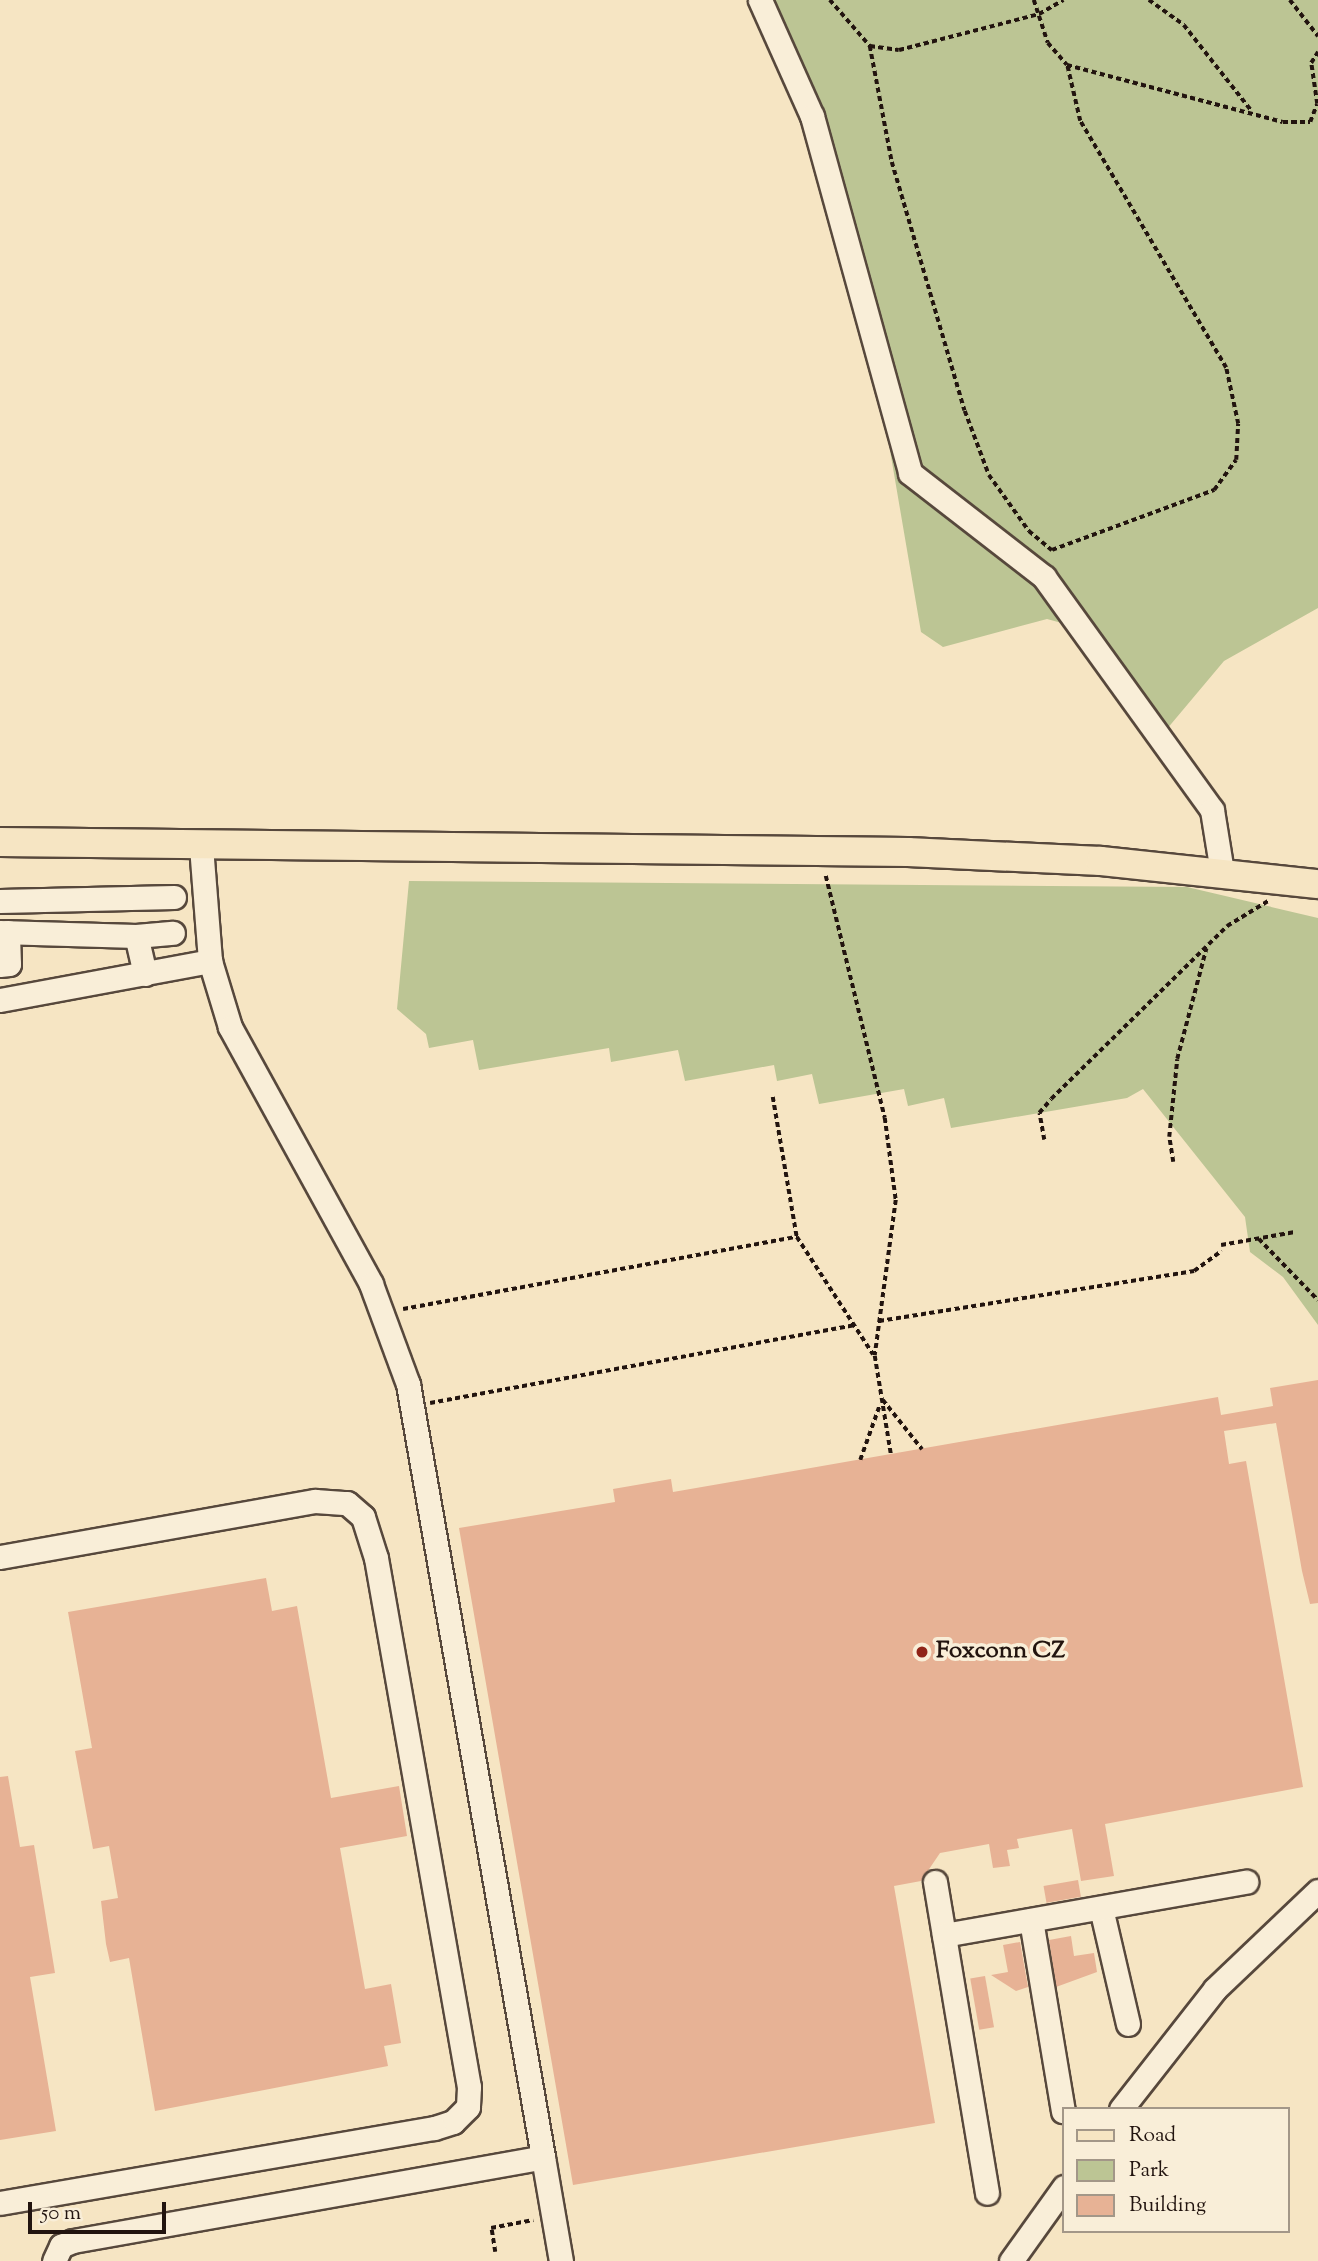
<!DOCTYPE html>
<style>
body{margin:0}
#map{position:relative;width:1318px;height:2261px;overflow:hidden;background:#f6e5c3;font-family:"Sorts Mill Goudy",serif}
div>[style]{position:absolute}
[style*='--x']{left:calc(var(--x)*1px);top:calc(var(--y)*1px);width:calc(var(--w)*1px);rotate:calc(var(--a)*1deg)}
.green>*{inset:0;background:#bcc594}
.building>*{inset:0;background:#e7b295;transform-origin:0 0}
.path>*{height:3.5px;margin-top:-1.75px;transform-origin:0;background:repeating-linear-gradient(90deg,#22140f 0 5px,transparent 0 8.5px)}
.roads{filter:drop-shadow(2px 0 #57483c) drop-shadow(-2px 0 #57483c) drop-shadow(0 2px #57483c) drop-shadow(0 -2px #57483c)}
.minor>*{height:23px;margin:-11.5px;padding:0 11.5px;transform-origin:11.5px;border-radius:11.5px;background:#f9eed8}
.major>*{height:28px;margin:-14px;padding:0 14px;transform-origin:14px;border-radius:14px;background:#f6e5c3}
.dots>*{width:19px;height:19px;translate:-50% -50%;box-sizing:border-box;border:4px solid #f9eed8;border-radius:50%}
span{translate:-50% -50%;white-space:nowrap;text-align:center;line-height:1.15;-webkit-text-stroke:7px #f9eed8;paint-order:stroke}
.poi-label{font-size:24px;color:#22140f;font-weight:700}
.left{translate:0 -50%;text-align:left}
.legend{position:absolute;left:1062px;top:2107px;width:228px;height:126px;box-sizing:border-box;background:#f9eed8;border:2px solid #a39788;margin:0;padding:9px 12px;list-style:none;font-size:21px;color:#22140f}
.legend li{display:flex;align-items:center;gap:14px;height:35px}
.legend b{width:35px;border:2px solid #a39788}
.scale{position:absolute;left:28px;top:2202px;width:138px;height:32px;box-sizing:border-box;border:4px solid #22140f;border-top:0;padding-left:9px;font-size:21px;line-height:24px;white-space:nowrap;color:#22140f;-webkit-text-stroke:5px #f9eed8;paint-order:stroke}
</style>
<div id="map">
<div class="green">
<i style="clip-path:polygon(752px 0,1318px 0,1318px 608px,1224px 661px,1156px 742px,1069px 625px,1047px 619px,943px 647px,921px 632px,885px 421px,820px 173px)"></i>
<i style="clip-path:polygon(409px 881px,1187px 887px,1318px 918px,1318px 1325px,1283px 1277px,1250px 1252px,1245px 1217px,1143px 1089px,1127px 1098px,951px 1128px,944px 1098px,908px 1106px,904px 1089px,819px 1104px,812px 1074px,777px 1081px,774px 1065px,685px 1081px,678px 1050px,611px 1062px,609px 1048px,479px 1070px,473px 1040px,429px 1048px,426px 1034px,397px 1009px)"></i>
</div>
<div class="building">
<i style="clip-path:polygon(1318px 1380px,1318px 1603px,1310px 1604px,1302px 1571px,1276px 1423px,1224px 1431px,1229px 1464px,1246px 1461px,1303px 1787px,1105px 1824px,1114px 1876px,1081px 1881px,1072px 1829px,1017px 1839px,1019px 1848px,1007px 1850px,1010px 1866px,993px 1868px,989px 1844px,940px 1853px,921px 1881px,894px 1886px,935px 2123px,573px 2185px,459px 1528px,615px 1502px,613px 1489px,671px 1479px,673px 1492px,1218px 1397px,1221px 1415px,1273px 1406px,1270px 1388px)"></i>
<i style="clip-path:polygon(266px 1578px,272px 1611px,297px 1606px,331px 1798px,399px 1786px,407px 1836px,340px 1848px,365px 1989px,391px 1984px,401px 2043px,384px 2046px,388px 2066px,155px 2111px,129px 1958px,110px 1962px,106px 1944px,101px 1901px,118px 1898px,109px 1846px,93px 1849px,75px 1751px,92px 1748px,68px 1612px)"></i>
<i style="clip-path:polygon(8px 1776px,20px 1847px,34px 1845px,55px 1973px,30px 1977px,56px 2131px,0 2140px,0 1777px)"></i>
<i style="left:1078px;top:1880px;width:17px;height:35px;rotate:80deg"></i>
<i style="clip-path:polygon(1071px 1936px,1074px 1956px,1094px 1953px,1097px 1972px,1056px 1987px,1049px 1940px)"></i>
<i style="clip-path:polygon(1020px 1942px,1028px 1987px,1016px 1991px,991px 1975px,1008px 1972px,1003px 1945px)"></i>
<i style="left:985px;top:1976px;width:52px;height:15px;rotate:80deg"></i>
</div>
<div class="path">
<i style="--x:830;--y:0;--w:61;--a:49"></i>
<i style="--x:870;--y:46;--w:29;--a:8"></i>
<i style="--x:899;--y:50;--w:145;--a:-14.4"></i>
<i style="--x:1039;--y:14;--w:28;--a:-30"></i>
<i style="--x:1034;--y:0;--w:45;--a:72"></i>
<i style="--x:1048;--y:43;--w:29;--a:49"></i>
<i style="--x:1067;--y:65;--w:223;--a:14.8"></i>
<i style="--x:1283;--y:122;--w:27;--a:0"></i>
<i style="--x:1310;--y:122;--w:19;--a:-69"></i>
<i style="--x:1317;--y:104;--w:41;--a:-98.3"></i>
<i style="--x:1311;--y:63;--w:13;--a:-58"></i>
<i style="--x:1149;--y:0;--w:43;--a:35.5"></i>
<i style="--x:1184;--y:25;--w:108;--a:51.8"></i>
<i style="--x:1290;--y:0;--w:46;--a:52.1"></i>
<i style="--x:870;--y:46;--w:118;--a:79.3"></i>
<i style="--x:892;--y:162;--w:259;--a:73.7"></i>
<i style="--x:965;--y:411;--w:68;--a:69.4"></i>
<i style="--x:989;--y:475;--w:69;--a:54.5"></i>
<i style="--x:1029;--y:531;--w:30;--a:40"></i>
<i style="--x:1052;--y:550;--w:173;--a:-20.3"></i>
<i style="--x:1214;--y:490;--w:37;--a:-54"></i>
<i style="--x:1236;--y:460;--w:36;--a:-87"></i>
<i style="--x:1238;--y:424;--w:57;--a:-102.1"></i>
<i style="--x:1226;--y:368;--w:287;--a:-120.6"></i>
<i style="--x:1080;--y:121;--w:57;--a:-103.1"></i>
<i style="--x:826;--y:876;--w:249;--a:76.3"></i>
<i style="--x:885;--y:1118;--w:83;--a:82.4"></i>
<i style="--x:896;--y:1200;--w:157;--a:97.7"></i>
<i style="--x:875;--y:1356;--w:99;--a:80.7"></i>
<i style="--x:773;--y:1097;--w:142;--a:80.3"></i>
<i style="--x:1044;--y:1140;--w:27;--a:-100"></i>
<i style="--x:1039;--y:1113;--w:18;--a:-49"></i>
<i style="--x:1051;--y:1099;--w:247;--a:-44.5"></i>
<i style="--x:1227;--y:926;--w:48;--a:-31.4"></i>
<i style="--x:1173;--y:1162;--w:25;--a:-99"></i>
<i style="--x:1169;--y:1137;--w:78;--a:-84.1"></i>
<i style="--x:1177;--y:1059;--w:114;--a:-75.2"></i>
<i style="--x:1259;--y:1239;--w:85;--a:46"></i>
<i style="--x:1221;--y:1245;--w:75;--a:-10"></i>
<i style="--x:403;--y:1309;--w:401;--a:-10.4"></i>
<i style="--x:797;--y:1237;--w:140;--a:57"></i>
<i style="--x:879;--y:1321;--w:319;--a:-9"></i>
<i style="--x:1194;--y:1271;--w:34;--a:-36"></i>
<i style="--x:883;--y:1400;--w:63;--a:51.5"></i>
<i style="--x:430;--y:1403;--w:431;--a:-10.4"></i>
<i style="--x:860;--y:1460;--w:59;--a:-70.3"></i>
<i style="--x:495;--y:2252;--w:24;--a:-99"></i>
<i style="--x:491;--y:2228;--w:43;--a:-10.8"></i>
</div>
<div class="roads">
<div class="minor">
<i style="--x:760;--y:0;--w:127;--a:65.9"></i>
<i style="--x:812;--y:116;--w:370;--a:74.6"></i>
<i style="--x:910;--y:473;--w:170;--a:37.8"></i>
<i style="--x:1044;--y:577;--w:287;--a:54.2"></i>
<i style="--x:1212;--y:810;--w:63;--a:80.8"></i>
<i style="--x:201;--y:846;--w:115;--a:85.5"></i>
<i style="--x:210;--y:961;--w:69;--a:73.1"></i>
<i style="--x:230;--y:1027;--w:293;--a:61.2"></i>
<i style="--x:371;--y:1284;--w:107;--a:69.7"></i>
<i style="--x:408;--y:1384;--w:785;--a:80.09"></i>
<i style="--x:0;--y:901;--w:174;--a:-1.3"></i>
<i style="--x:0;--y:932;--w:136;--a:1.7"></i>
<i style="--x:0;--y:965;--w:9;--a:-6"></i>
<i style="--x:9;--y:964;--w:32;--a:-92"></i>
<i style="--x:145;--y:974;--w:39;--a:-103"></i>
<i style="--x:136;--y:936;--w:37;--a:-5"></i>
<i style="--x:0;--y:1000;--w:214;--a:-10.5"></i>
<i style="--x:0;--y:1557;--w:320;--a:-10.1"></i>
<i style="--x:315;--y:1501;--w:32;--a:4"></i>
<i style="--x:347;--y:1503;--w:21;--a:41"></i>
<i style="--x:363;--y:1517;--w:43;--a:72.4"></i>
<i style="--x:376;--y:1558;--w:537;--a:80.03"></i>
<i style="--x:469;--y:2087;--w:20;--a:93"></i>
<i style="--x:468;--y:2107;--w:21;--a:135"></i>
<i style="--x:453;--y:2122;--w:20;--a:162"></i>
<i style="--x:434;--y:2128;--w:440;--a:170.2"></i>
<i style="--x:935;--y:1882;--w:315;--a:80.5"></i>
<i style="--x:1101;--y:1908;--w:119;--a:76.9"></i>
<i style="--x:1031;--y:1920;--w:194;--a:80.5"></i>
<i style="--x:944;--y:1935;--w:307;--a:-10"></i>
<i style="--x:1121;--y:2109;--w:152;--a:-51.9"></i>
<i style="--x:1215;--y:1989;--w:142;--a:-43.6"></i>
<i style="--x:54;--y:2261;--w:17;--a:-65"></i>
<i style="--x:61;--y:2246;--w:13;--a:-23"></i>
<i style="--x:73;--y:2241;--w:477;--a:-10.1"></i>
<i style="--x:543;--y:2157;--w:106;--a:80.2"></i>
<i style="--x:1011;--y:2261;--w:91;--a:-54.4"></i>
</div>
<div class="major">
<i style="--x:0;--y:842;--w:908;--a:0.63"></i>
<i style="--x:908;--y:852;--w:193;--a:2.7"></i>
<i style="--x:1101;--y:861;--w:218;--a:6.1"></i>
</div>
</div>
<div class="dots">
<i style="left:922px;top:1652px;background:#8f2418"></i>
</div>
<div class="poi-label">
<span class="left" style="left:936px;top:1652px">Foxconn CZ</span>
</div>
<ul class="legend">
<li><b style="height:9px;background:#f6e5c3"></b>Road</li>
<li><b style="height:19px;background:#bcc594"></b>Park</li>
<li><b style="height:19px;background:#e7b295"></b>Building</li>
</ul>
<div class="scale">50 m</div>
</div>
